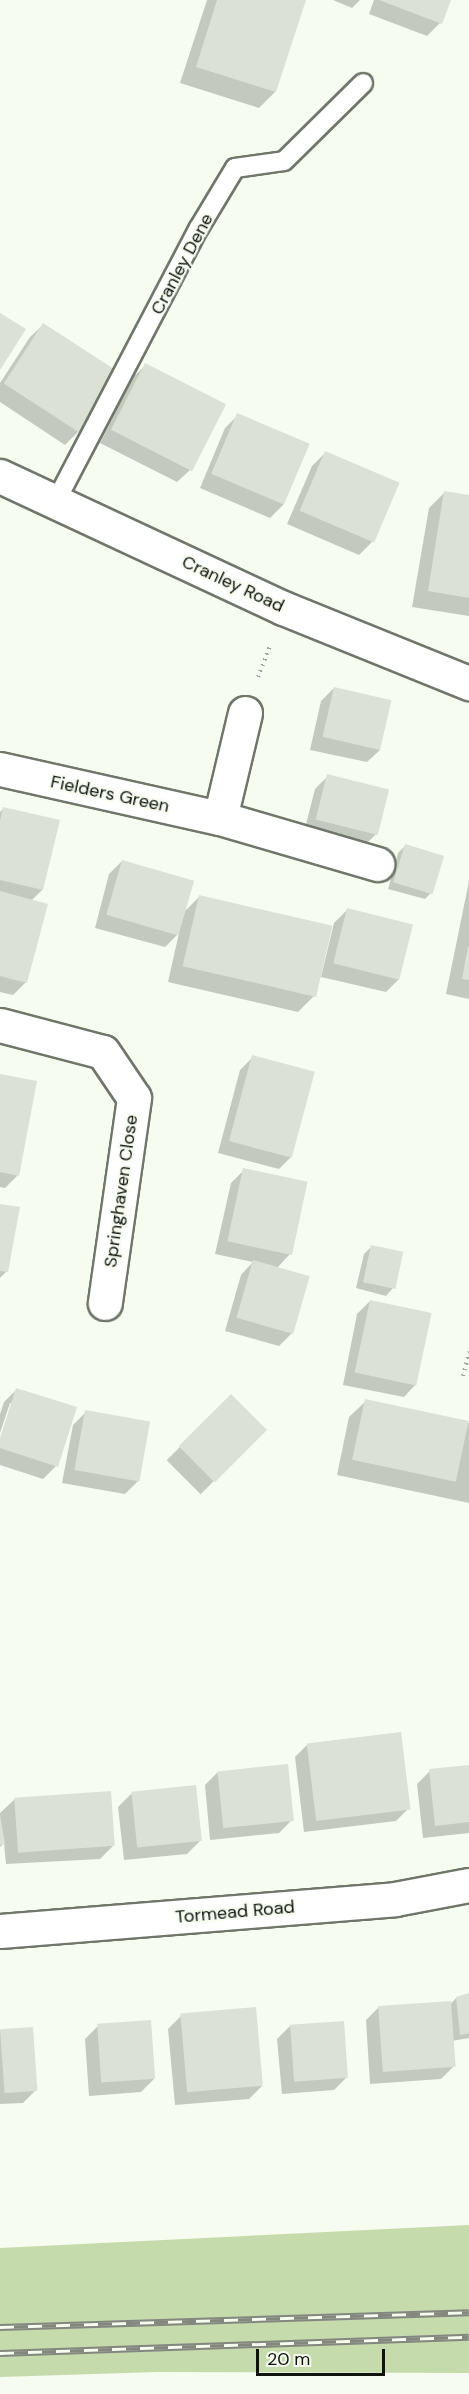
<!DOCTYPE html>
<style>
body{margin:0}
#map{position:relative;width:469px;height:2394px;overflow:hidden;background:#f6fcef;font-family:"DM Sans",sans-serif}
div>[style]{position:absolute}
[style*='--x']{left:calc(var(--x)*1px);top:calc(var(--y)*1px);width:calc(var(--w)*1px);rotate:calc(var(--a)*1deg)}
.green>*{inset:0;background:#c6dbac}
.shadow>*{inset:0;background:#0003;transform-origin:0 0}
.building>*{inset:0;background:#dbe1d4;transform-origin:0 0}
.path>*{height:4px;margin-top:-2px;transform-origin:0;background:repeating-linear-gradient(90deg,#a0a59b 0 1.5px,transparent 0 6px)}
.roads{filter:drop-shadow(2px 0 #71766b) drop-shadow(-2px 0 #71766b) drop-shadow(0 2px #71766b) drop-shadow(0 -2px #71766b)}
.lane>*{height:18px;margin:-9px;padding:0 9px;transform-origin:9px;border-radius:9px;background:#fff}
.street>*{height:33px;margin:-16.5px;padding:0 16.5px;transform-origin:16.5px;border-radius:16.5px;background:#fff}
.rail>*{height:7px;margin-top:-3.5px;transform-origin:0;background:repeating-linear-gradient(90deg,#f6fcef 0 14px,#83877f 0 28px);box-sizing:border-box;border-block:2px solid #83877f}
span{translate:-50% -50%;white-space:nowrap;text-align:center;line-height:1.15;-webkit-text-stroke:4.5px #f6fcef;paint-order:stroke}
.street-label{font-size:18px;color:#11130f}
.scale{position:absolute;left:256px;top:2349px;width:129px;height:27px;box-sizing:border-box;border:3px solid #11130f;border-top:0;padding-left:8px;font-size:18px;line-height:21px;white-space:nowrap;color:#11130f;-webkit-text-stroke:4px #f6fcef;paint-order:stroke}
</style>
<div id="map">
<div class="green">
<i style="clip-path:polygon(469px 2225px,469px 2373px,157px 2372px,0 2377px,0 2248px)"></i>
</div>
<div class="shadow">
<i style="clip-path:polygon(207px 0,304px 0,275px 92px,259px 108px,180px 83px)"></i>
<i style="clip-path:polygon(333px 0,360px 0,352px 8px)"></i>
<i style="clip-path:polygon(374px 0,449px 0,440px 23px,427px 36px,369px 14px)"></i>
<i style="clip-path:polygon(43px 325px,78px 432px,65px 445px,0 402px,0 383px,30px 337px)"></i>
<i style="clip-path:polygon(146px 365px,190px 470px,177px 482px,100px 443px,133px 377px)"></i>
<i style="clip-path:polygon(238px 415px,308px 445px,283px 505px,270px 518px,200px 488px,225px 428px)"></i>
<i style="clip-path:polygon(325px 453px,397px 484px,372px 542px,359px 555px,287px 524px,312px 466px)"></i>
<i style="clip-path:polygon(445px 492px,469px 496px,469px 616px,412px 607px,429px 508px)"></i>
<i style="clip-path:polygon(334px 688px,380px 750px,367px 762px,310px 750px,321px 701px)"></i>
<i style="clip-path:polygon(328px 776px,376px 834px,363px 847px,304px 832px,315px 789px)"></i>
<i style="clip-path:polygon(4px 808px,42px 890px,31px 901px,26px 982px,13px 995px,0 992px,0 812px)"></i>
<i style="clip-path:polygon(405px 846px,432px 892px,425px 899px,388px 889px,398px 853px)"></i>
<i style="clip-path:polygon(122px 861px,184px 912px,200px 896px,314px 996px,298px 1012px,168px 982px,179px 933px,165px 947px,95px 928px,109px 874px)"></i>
<i style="clip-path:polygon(469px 881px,469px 999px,446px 994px)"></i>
<i style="clip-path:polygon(347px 910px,399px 979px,386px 992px,321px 977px,334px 923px)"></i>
<i style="clip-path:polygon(253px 1057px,292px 1156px,279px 1169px,218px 1153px,240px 1070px)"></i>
<i style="clip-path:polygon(0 1075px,18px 1175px,5px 1188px,0 1187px)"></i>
<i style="clip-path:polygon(244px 1170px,290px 1254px,277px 1268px,292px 1333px,279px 1346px,225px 1331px,241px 1275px,253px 1262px,215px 1254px,231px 1183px)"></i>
<i style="clip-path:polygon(0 1205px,7px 1271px,0 1278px)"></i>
<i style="clip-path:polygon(371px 1247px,393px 1288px,386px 1296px,356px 1288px,364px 1254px)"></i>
<i style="clip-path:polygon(370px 1301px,416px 1384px,404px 1397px,343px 1385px,357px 1314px)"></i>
<i style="clip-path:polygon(17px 1389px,76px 1408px,56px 1466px,43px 1479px,0 1465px,0 1443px,13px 1403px,10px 1403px,0 1433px,0 1414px,4px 1402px)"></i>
<i style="left:231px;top:1396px;width:48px;height:91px;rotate:45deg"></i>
<i style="clip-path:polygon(366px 1401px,469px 1423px,469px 1503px,337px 1475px,349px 1417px)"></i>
<i style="clip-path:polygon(86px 1412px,138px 1481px,125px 1494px,62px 1483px,73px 1425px)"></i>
<i style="clip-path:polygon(308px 1744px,409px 1808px,396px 1821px,304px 1832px,295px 1757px)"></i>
<i style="clip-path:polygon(469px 1767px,469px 1833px,423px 1838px,417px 1784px,430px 1771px)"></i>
<i style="clip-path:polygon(218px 1772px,292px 1820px,279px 1833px,210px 1840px,205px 1785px)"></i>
<i style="clip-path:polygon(131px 1794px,200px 1841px,187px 1854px,124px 1860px,118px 1807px)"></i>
<i style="clip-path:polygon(15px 1799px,113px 1846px,100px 1859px,6px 1864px,4px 1843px,0 1847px,0 1813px)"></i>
<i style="clip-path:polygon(469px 1995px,469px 2038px,452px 2041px,454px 2066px,441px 2079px,370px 2084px,366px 2020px,379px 2007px,450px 2005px,456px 1998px)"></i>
<i style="clip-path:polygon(181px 2016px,262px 2086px,249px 2099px,175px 2105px,168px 2029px)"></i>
<i style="clip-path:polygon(98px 2026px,154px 2079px,141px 2092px,89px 2096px,85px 2039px)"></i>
<i style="clip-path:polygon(290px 2026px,347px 2077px,334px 2090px,282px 2094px,277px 2039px)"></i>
<i style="clip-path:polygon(0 2030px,36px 2090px,23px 2103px,0 2104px)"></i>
</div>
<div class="building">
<i style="clip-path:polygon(217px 0,306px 0,276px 92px,196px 67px)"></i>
<i style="clip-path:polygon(379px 0,451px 0,442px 24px)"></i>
<i style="clip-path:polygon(0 313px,26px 329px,0 370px)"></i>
<i style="left:43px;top:323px;width:91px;height:72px;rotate:33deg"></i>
<i style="left:145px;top:363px;width:91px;height:75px;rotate:27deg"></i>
<i style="left:237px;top:413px;width:79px;height:66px;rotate:23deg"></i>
<i style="left:325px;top:451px;width:81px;height:65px;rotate:23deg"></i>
<i style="clip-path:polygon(444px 491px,469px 495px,469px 598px,428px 591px)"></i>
<i style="left:334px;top:687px;width:59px;height:51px;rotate:13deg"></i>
<i style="left:327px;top:774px;width:64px;height:47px;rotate:14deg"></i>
<i style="clip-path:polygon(3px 807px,60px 820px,43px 890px,0 880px,0 821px)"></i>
<i style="left:405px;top:844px;width:41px;height:40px;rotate:17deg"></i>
<i style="left:122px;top:860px;width:75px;height:57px;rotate:16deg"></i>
<i style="clip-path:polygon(0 891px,48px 904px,27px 983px,0 976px)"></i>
<i style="left:199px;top:895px;width:137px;height:73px;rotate:13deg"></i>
<i style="left:347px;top:908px;width:68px;height:57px;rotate:14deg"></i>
<i style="clip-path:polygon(468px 947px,469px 947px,469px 980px,462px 979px)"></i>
<i style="left:252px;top:1055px;width:65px;height:89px;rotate:15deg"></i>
<i style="clip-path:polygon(0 1074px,37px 1081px,19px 1176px,0 1172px)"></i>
<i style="left:243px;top:1168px;width:66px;height:75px;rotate:12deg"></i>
<i style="clip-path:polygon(0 1204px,20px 1207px,8px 1272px,0 1271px)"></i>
<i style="left:371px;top:1245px;width:33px;height:38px;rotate:12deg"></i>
<i style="left:253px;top:1260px;width:59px;height:60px;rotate:16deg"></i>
<i style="left:370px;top:1300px;width:63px;height:74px;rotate:12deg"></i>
<i style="clip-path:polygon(16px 1388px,77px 1407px,58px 1467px,0 1448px,0 1438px)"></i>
<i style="left:231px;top:1394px;width:51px;height:74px;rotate:45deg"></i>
<i style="left:365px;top:1399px;width:106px;height:62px;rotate:12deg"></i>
<i style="left:85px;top:1410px;width:66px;height:61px;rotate:10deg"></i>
<i style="left:401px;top:1732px;width:78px;height:95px;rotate:83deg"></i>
<i style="left:288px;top:1764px;width:57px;height:71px;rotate:84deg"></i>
<i style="clip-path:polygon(469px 1765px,469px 1822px,435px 1826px,429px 1769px)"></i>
<i style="left:196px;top:1785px;width:56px;height:65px;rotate:84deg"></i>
<i style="left:111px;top:1791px;width:55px;height:97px;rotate:86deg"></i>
<i style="clip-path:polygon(0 1815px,5px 1844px,0 1845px)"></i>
<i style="clip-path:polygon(469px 1993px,469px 2033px,460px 2035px,456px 1997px)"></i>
<i style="left:451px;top:2001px;width:66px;height:73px;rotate:86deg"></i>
<i style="left:256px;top:2007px;width:79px;height:76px;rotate:85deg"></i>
<i style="left:151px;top:2020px;width:59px;height:54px;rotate:86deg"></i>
<i style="left:344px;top:2021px;width:57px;height:54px;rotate:86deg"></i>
<i style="left:33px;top:2027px;width:64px;height:33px;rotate:86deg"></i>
</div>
<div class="path">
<i style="--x:258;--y:677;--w:34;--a:-69"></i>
<i style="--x:463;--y:1376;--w:25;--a:-76"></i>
</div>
<div class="roads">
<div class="lane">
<i style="--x:56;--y:501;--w:308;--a:-62.4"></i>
<i style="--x:199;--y:228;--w:70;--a:-59"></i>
<i style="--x:235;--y:168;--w:49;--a:-8.1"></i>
<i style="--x:284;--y:161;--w:111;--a:-44.6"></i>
</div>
<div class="street">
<i style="--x:0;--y:476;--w:312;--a:25"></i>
<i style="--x:283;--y:608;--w:201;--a:22"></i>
<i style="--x:0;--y:769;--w:225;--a:12.6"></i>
<i style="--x:220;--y:818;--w:108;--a:-76.6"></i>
<i style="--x:220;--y:818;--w:164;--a:16.3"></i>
<i style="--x:0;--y:1025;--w:106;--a:14.7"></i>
<i style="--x:103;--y:1052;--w:55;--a:56"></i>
<i style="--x:134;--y:1098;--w:207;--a:98.1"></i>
<i style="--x:0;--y:1931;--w:396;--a:-4.6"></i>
<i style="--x:395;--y:1899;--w:75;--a:-10.7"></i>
</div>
</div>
<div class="rail">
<i style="--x:0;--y:2327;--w:469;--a:-1.8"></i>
<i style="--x:0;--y:2353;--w:469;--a:-2"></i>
</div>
<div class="street-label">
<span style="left:182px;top:264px;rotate:-62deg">Cranley Dene</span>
<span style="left:233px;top:584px;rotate:25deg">Cranley Road</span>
<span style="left:110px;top:794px;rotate:12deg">Fielders Green</span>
<span style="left:121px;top:1191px;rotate:-82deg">Springhaven Close</span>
<span style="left:235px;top:1912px;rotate:-5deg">Tormead Road</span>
</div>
<div class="scale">20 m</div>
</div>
